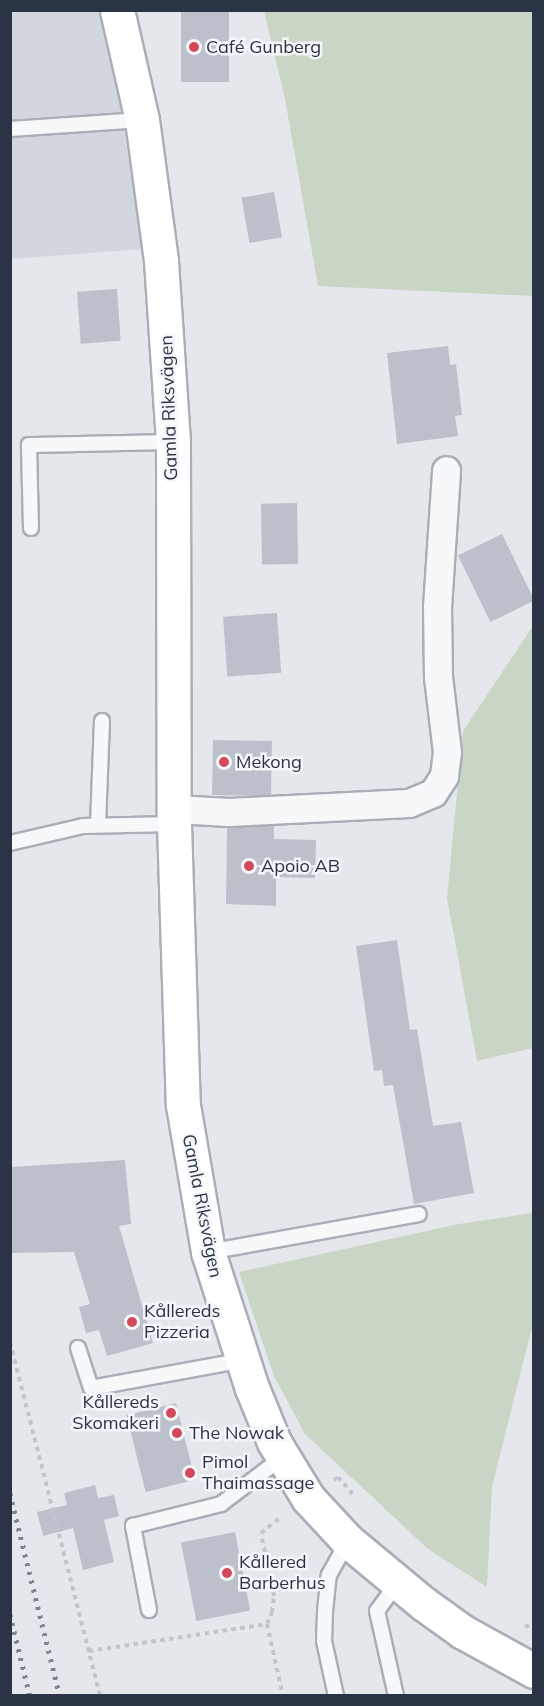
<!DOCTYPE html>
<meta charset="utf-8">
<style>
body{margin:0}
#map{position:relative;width:544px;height:1706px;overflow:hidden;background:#e4e7ec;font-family:Mulish,sans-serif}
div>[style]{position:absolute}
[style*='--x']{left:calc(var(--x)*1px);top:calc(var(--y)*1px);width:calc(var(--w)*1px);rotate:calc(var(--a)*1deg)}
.built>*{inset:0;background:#d2d6de}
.green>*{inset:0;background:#c9d6c5}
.building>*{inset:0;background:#bbc0ca;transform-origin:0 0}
.path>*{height:4px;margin-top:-2px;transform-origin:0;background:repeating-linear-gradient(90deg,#c2c5cb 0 4.5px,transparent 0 9px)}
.roads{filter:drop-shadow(2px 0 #a9aeb7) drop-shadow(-2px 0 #a9aeb7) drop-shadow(0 2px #a9aeb7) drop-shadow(0 -2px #a9aeb7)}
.lane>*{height:14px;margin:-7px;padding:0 7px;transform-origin:7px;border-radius:7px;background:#f7f8fa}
.street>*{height:27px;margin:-13.5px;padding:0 13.5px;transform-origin:13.5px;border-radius:13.5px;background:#f7f8fa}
.secondary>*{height:33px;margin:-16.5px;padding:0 16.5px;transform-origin:16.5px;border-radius:16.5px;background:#fff}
.rail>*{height:4.5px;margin-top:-2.25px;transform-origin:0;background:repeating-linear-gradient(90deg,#7d8696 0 3px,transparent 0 9px)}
.dots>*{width:16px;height:16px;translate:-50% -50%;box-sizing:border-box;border:3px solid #f4f6f9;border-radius:50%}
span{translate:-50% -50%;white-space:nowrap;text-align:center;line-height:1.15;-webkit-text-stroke:5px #f4f6f9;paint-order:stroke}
.poi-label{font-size:18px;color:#2b3445}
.left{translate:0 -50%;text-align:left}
.right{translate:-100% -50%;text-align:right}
.street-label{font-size:18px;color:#2b3445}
.frame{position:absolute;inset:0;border:12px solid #2b3445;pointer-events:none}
</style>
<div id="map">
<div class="built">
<i style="clip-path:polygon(11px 11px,103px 11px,113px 56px,142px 249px,11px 259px)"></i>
</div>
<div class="green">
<i style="clip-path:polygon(264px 11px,533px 11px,533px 296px,318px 286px,285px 99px)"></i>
<i style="clip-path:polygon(533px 626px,533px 1048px,477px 1061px,447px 898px,463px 731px)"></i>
<i style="clip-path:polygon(533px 1213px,533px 1323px,492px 1487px,487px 1587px,428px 1549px,305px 1434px,274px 1376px,239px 1272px,459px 1224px)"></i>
</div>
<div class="building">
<i style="left:181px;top:10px;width:48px;height:72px"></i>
<i style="left:274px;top:192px;width:46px;height:33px;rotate:80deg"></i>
<i style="left:117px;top:289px;width:52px;height:40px;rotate:86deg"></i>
<i style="clip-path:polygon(448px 346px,450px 365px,456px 364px,462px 415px,455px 416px,458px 436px,397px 444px,387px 353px)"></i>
<i style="left:297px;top:503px;width:61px;height:36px;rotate:89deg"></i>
<i style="left:502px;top:534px;width:74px;height:49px;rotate:64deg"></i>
<i style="left:277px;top:613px;width:60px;height:54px;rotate:86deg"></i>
<i style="left:213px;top:740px;width:59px;height:55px;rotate:1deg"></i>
<i style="clip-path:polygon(274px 826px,274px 839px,316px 840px,315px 878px,276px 877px,276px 906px,226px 904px,227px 828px)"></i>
<i style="clip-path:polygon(397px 940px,410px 1030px,417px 1029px,433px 1126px,461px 1122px,474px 1193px,414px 1204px,393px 1085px,384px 1086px,382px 1070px,374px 1071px,356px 946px)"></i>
<i style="clip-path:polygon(125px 1160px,131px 1224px,119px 1226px,153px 1343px,107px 1356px,99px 1330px,86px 1333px,79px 1307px,90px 1304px,74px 1252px,10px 1253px,10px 1167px)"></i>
<i style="left:176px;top:1403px;width:79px;height:51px;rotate:76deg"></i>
<i style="clip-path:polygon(95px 1485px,98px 1498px,114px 1495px,119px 1516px,104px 1520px,114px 1562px,83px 1570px,73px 1528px,43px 1536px,37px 1512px,67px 1505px,64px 1493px)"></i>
<i style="left:235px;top:1532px;width:80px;height:55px;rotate:79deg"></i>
</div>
<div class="path">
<i style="--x:10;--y:1342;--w:365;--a:75.7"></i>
<i style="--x:334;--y:1480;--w:5;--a:-37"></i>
<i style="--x:338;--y:1477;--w:23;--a:49"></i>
<i style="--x:267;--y:1624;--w:74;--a:77.5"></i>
<i style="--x:525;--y:1625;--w:10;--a:29"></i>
<i style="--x:89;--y:1651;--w:180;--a:-8.6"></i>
<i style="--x:267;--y:1624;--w:13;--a:-67"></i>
<i style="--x:272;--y:1612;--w:16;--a:-83"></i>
<i style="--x:274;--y:1596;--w:64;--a:-101.7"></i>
<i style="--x:261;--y:1533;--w:26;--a:-39"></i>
</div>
<div class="roads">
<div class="lane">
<i style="--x:10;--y:129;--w:132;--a:-3.9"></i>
<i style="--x:31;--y:528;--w:83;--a:-91.4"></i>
<i style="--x:29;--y:445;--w:144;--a:-1.2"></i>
<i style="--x:98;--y:825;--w:104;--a:-87.8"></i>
<i style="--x:10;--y:843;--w:75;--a:-13.1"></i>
<i style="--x:83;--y:826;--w:91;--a:-1.3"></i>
<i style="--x:208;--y:1252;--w:214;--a:-10.2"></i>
<i style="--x:78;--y:1348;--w:42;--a:72"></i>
<i style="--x:91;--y:1388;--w:155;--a:-10.4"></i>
<i style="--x:149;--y:1610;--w:86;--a:-100.8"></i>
<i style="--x:133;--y:1526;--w:91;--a:-14"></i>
<i style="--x:221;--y:1504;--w:78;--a:-37.2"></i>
<i style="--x:336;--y:1696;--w:56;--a:-102.3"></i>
<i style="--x:324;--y:1641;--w:30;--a:-88"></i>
<i style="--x:325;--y:1611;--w:36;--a:-84"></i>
<i style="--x:329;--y:1575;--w:39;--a:-61"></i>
<i style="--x:396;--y:1696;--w:87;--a:-102.6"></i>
<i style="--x:377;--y:1611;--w:34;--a:-54"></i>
</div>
<div class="street">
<i style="--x:174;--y:809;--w:55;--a:3.1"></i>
<i style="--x:229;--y:812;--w:180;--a:-2.9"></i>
<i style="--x:409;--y:803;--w:26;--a:-23"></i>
<i style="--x:433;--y:793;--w:20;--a:-57"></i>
<i style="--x:444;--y:776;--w:24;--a:-83"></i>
<i style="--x:447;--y:752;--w:76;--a:-96.8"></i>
<i style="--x:438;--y:677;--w:70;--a:-90.8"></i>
<i style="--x:437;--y:607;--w:137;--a:-86.2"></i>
</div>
<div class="secondary">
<i style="--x:117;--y:10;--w:113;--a:77.2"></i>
<i style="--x:142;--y:120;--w:142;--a:82.3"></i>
<i style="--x:161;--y:261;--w:181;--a:86.2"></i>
<i style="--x:173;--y:442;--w:382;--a:89.9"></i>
<i style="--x:174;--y:824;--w:281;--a:88.2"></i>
<i style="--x:183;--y:1105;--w:149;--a:80.3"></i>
<i style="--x:208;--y:1252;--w:143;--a:72.1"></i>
<i style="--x:252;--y:1388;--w:58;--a:67.8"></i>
<i style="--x:274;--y:1442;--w:66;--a:58.7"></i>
<i style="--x:308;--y:1498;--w:59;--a:47.1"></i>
<i style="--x:348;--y:1541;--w:99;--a:39.7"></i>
<i style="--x:424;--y:1604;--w:48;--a:35.7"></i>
<i style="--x:463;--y:1632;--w:81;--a:28.8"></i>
</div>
</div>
<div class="rail">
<i style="--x:10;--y:1493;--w:209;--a:76.2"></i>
<i style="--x:10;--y:1614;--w:84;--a:76.3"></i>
</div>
<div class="dots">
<i style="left:194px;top:47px;background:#d1495b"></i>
<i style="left:224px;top:762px;background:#d1495b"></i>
<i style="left:249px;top:866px;background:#d1495b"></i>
<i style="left:132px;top:1322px;background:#d1495b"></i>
<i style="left:171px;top:1413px;background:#d1495b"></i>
<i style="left:177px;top:1433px;background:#d1495b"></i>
<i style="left:190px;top:1473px;background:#d1495b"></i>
<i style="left:227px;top:1573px;background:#d1495b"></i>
</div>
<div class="poi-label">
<span class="left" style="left:206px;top:47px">Café Gunberg</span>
<span class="left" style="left:236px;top:762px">Mekong</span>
<span class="left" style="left:261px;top:866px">Apoio AB</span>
<span class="left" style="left:144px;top:1322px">Kållereds<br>Pizzeria</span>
<span class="right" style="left:159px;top:1413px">Kållereds<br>Skomakeri</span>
<span class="left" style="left:189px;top:1433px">The Nowak</span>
<span class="left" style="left:202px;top:1473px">Pimol<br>Thaimassage</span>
<span class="left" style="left:239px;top:1573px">Kållered<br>Barberhus</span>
</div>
<div class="street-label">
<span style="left:169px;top:408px;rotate:-92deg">Gamla Riksvägen</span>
<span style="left:202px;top:1206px;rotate:79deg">Gamla Riksvägen</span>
</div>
<div class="frame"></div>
</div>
